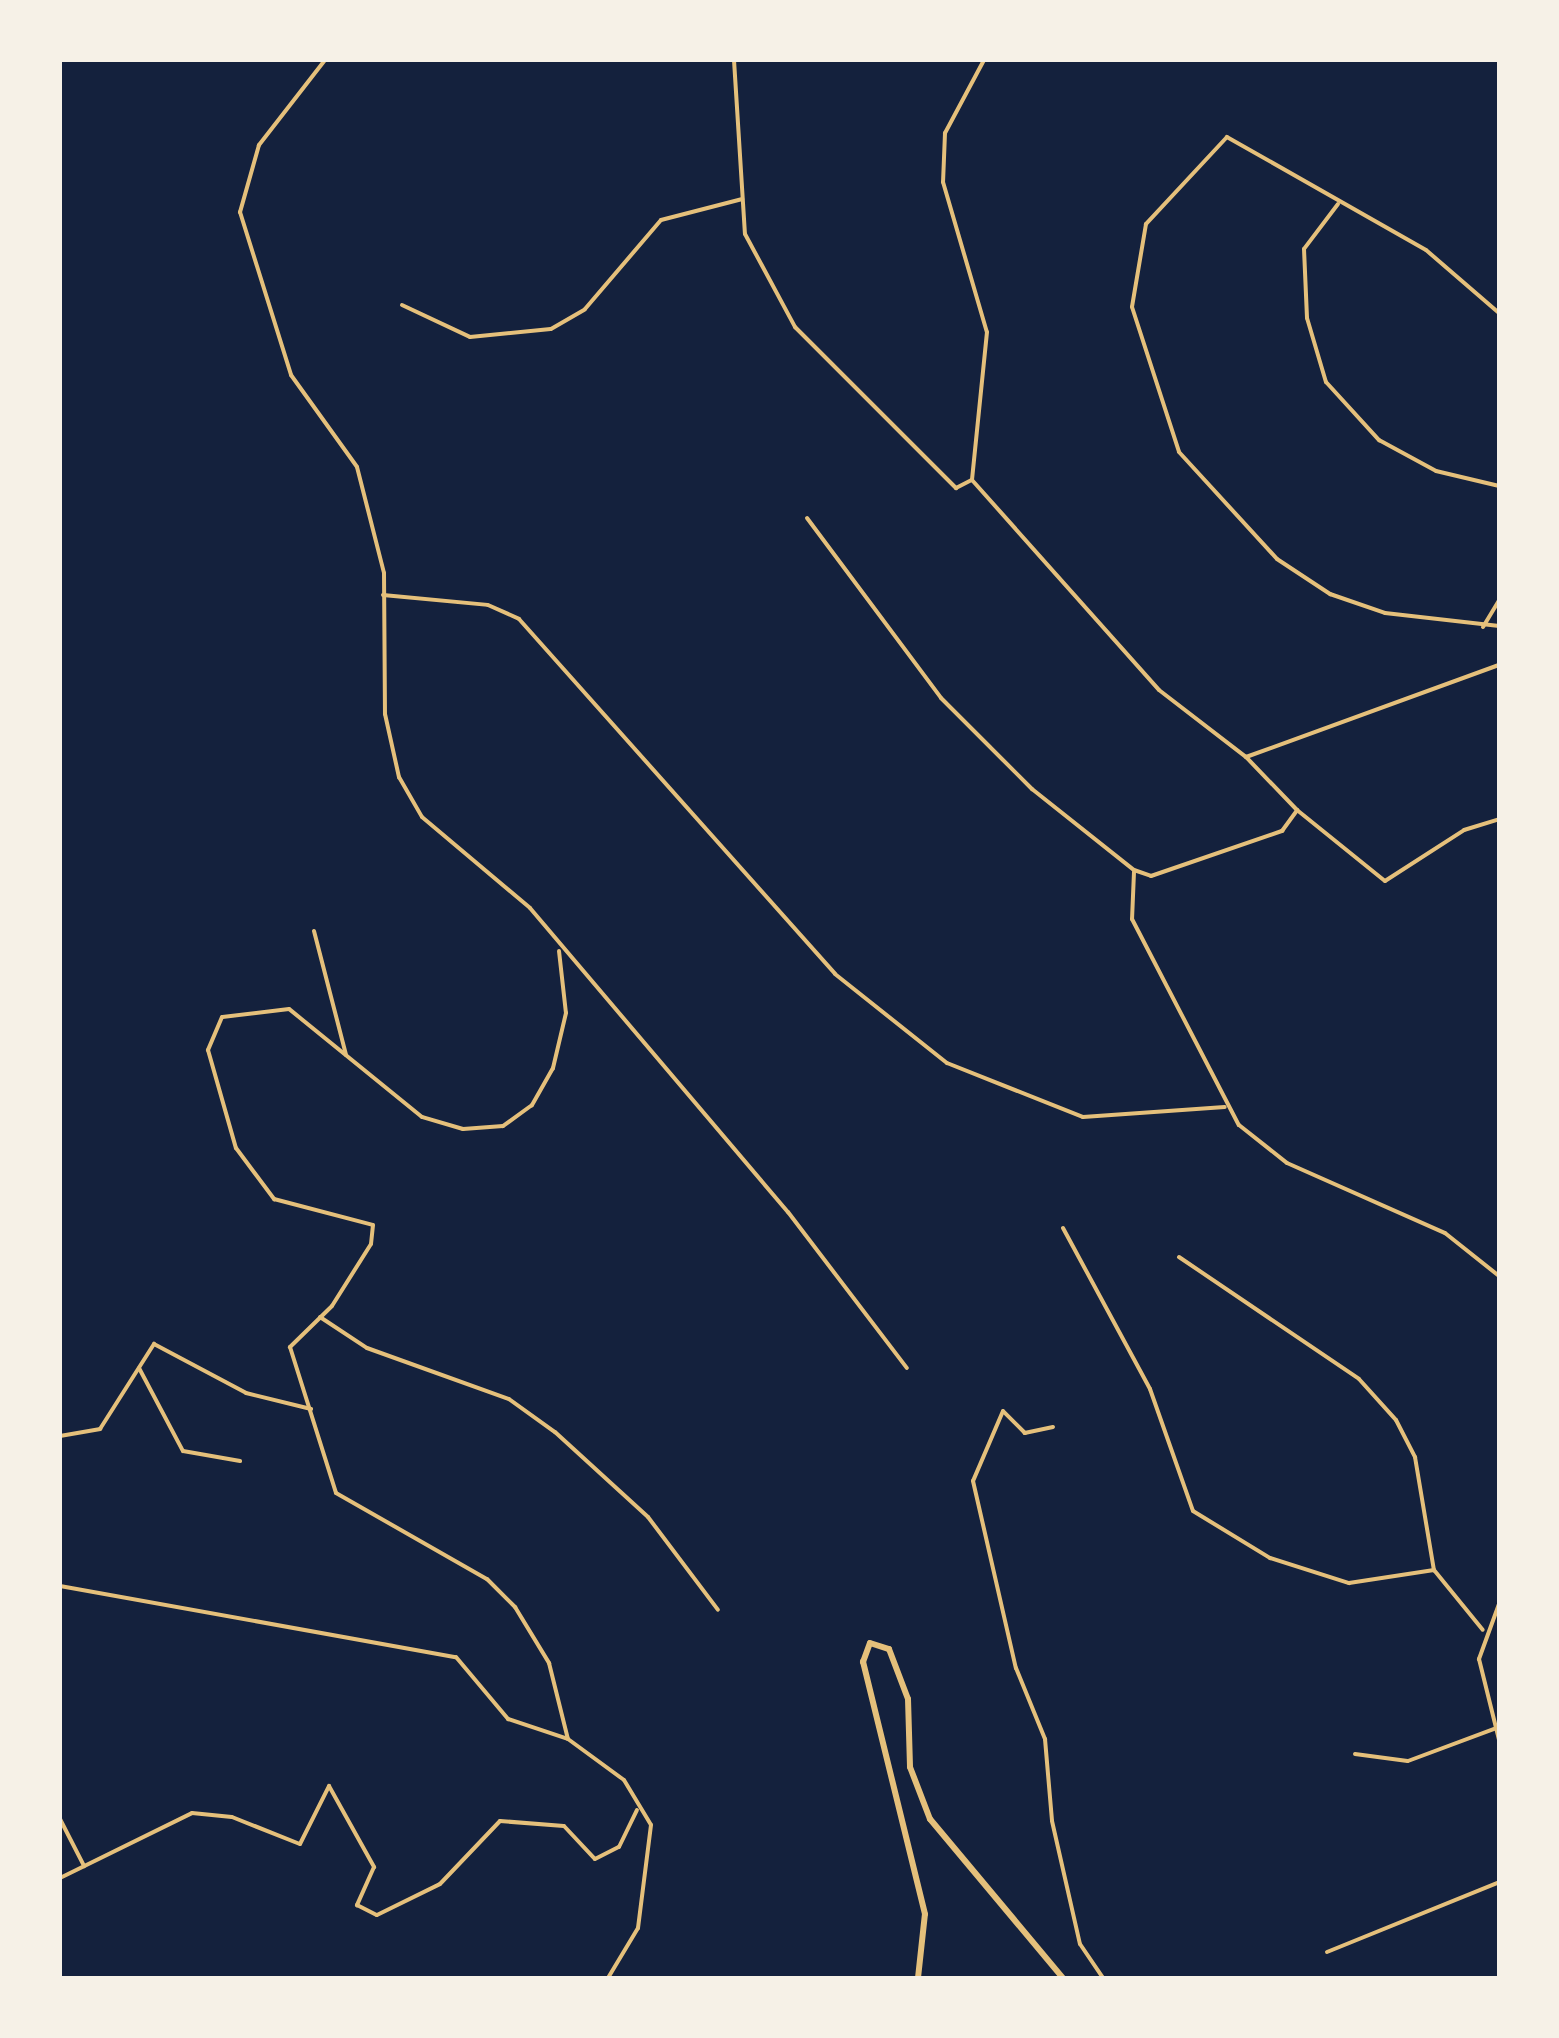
<!DOCTYPE html>
<style>
body{margin:0}
#map{position:relative;width:1559px;height:2038px;overflow:hidden;background:#14213d;font-family:Cabin,sans-serif}
div>[style]{position:absolute}
[style*='--x']{left:calc(var(--x)*1px);top:calc(var(--y)*1px);width:calc(var(--w)*1px);rotate:calc(var(--a)*1deg)}
.minor>*{height:4px;margin:-2px;padding:0 2px;transform-origin:2px;border-radius:2px;background:#e5c07b}
.secondary>*{height:6px;margin:-3px;padding:0 3px;transform-origin:3px;border-radius:3px;background:#e5c07b}
span{translate:-50% -50%;white-space:nowrap;text-align:center;line-height:1.15;-webkit-text-stroke:8px #f6f1e7;paint-order:stroke}
.frame{position:absolute;inset:0;border:62px solid #f6f1e7;pointer-events:none}
</style>
<div id="map">
<div class="minor">
<i style="--x:325;--y:60;--w:108;--a:127.8"></i>
<i style="--x:259;--y:145;--w:70;--a:105.8"></i>
<i style="--x:240;--y:212;--w:171;--a:72.6"></i>
<i style="--x:291;--y:375;--w:113;--a:54.3"></i>
<i style="--x:357;--y:467;--w:109;--a:75.7"></i>
<i style="--x:384;--y:573;--w:141;--a:89.6"></i>
<i style="--x:385;--y:714;--w:65;--a:77.5"></i>
<i style="--x:399;--y:777;--w:46;--a:60.1"></i>
<i style="--x:422;--y:817;--w:141;--a:40.1"></i>
<i style="--x:530;--y:908;--w:399;--a:49.7"></i>
<i style="--x:788;--y:1212;--w:196;--a:52.7"></i>
<i style="--x:734;--y:60;--w:174;--a:86.4"></i>
<i style="--x:745;--y:234;--w:106;--a:61.7"></i>
<i style="--x:795;--y:327;--w:228;--a:45"></i>
<i style="--x:956;--y:488;--w:18;--a:-27"></i>
<i style="--x:984;--y:60;--w:83;--a:118.1"></i>
<i style="--x:945;--y:133;--w:49;--a:92.3"></i>
<i style="--x:943;--y:182;--w:156;--a:73.7"></i>
<i style="--x:987;--y:332;--w:149;--a:95.8"></i>
<i style="--x:972;--y:480;--w:281;--a:48.3"></i>
<i style="--x:1159;--y:690;--w:110;--a:37.6"></i>
<i style="--x:1246;--y:757;--w:269;--a:-20"></i>
<i style="--x:1338;--y:204;--w:56;--a:127.1"></i>
<i style="--x:1304;--y:249;--w:69;--a:87.5"></i>
<i style="--x:1307;--y:318;--w:67;--a:73.5"></i>
<i style="--x:1326;--y:382;--w:79;--a:47.6"></i>
<i style="--x:1379;--y:440;--w:65;--a:28.5"></i>
<i style="--x:1436;--y:471;--w:65;--a:13.4"></i>
<i style="--x:402;--y:305;--w:75;--a:25.2"></i>
<i style="--x:470;--y:337;--w:81;--a:-5.6"></i>
<i style="--x:551;--y:329;--w:39;--a:-30"></i>
<i style="--x:585;--y:309;--w:117;--a:-49.5"></i>
<i style="--x:661;--y:220;--w:84;--a:-14.5"></i>
<i style="--x:1499;--y:313;--w:96;--a:-139.2"></i>
<i style="--x:1426;--y:250;--w:229;--a:-150.4"></i>
<i style="--x:1227;--y:137;--w:119;--a:133"></i>
<i style="--x:1146;--y:224;--w:84;--a:99.6"></i>
<i style="--x:1132;--y:307;--w:152;--a:72"></i>
<i style="--x:1179;--y:452;--w:145;--a:47.5"></i>
<i style="--x:1277;--y:559;--w:64;--a:33.4"></i>
<i style="--x:1330;--y:594;--w:58;--a:19.1"></i>
<i style="--x:1385;--y:613;--w:115;--a:6.5"></i>
<i style="--x:807;--y:518;--w:224;--a:53.3"></i>
<i style="--x:941;--y:698;--w:129;--a:45"></i>
<i style="--x:1032;--y:789;--w:130;--a:38.5"></i>
<i style="--x:1134;--y:870;--w:18;--a:19"></i>
<i style="--x:1151;--y:876;--w:139;--a:-19"></i>
<i style="--x:1282;--y:831;--w:26;--a:-54"></i>
<i style="--x:1297;--y:810;--w:74;--a:-133.9"></i>
<i style="--x:383;--y:595;--w:105;--a:5.4"></i>
<i style="--x:488;--y:605;--w:34;--a:24"></i>
<i style="--x:519;--y:619;--w:475;--a:48.3"></i>
<i style="--x:835;--y:974;--w:143;--a:38.5"></i>
<i style="--x:947;--y:1063;--w:146;--a:21.7"></i>
<i style="--x:1083;--y:1117;--w:142;--a:-4"></i>
<i style="--x:1483;--y:627;--w:31;--a:-59"></i>
<i style="--x:1297;--y:810;--w:113;--a:38.9"></i>
<i style="--x:1385;--y:881;--w:94;--a:-32.8"></i>
<i style="--x:1464;--y:830;--w:37;--a:-17"></i>
<i style="--x:1134;--y:872;--w:47;--a:92.4"></i>
<i style="--x:1132;--y:919;--w:232;--a:62.6"></i>
<i style="--x:1239;--y:1125;--w:61;--a:38.4"></i>
<i style="--x:1287;--y:1163;--w:173;--a:23.9"></i>
<i style="--x:1445;--y:1233;--w:69;--a:38.5"></i>
<i style="--x:314;--y:931;--w:128;--a:75.5"></i>
<i style="--x:559;--y:951;--w:62;--a:83.6"></i>
<i style="--x:566;--y:1013;--w:57;--a:103.3"></i>
<i style="--x:553;--y:1068;--w:43;--a:119.6"></i>
<i style="--x:532;--y:1105;--w:36;--a:144"></i>
<i style="--x:503;--y:1126;--w:40;--a:175.7"></i>
<i style="--x:463;--y:1129;--w:43;--a:-163.7"></i>
<i style="--x:422;--y:1117;--w:171;--a:-140.9"></i>
<i style="--x:289;--y:1009;--w:67;--a:173.2"></i>
<i style="--x:222;--y:1017;--w:36;--a:113"></i>
<i style="--x:208;--y:1050;--w:102;--a:74.1"></i>
<i style="--x:236;--y:1148;--w:64;--a:53.3"></i>
<i style="--x:274;--y:1199;--w:102;--a:14.7"></i>
<i style="--x:373;--y:1225;--w:19;--a:96"></i>
<i style="--x:371;--y:1244;--w:73;--a:122.2"></i>
<i style="--x:332;--y:1306;--w:59;--a:135.7"></i>
<i style="--x:290;--y:1347;--w:153;--a:72.5"></i>
<i style="--x:336;--y:1493;--w:174;--a:29.7"></i>
<i style="--x:487;--y:1579;--w:40;--a:45"></i>
<i style="--x:515;--y:1607;--w:66;--a:58.7"></i>
<i style="--x:549;--y:1663;--w:78;--a:76"></i>
<i style="--x:568;--y:1739;--w:69;--a:36.2"></i>
<i style="--x:624;--y:1780;--w:52;--a:59"></i>
<i style="--x:651;--y:1825;--w:104;--a:97.2"></i>
<i style="--x:638;--y:1928;--w:58;--a:121"></i>
<i style="--x:1063;--y:1228;--w:183;--a:61.6"></i>
<i style="--x:1150;--y:1389;--w:129;--a:70.6"></i>
<i style="--x:1193;--y:1511;--w:90;--a:31.4"></i>
<i style="--x:1270;--y:1558;--w:83;--a:17.6"></i>
<i style="--x:1349;--y:1583;--w:86;--a:-8.7"></i>
<i style="--x:1179;--y:1257;--w:217;--a:34.1"></i>
<i style="--x:1359;--y:1379;--w:55;--a:47.9"></i>
<i style="--x:1396;--y:1420;--w:42;--a:62.8"></i>
<i style="--x:1415;--y:1457;--w:115;--a:80.5"></i>
<i style="--x:1434;--y:1570;--w:77;--a:50.8"></i>
<i style="--x:320;--y:1317;--w:56;--a:33.4"></i>
<i style="--x:367;--y:1348;--w:151;--a:19.8"></i>
<i style="--x:509;--y:1399;--w:57;--a:35.7"></i>
<i style="--x:555;--y:1432;--w:126;--a:42.4"></i>
<i style="--x:648;--y:1517;--w:116;--a:53"></i>
<i style="--x:139;--y:1368;--w:94;--a:62.1"></i>
<i style="--x:183;--y:1451;--w:58;--a:10"></i>
<i style="--x:1053;--y:1427;--w:29;--a:168"></i>
<i style="--x:1025;--y:1433;--w:31;--a:-135"></i>
<i style="--x:1003;--y:1411;--w:76;--a:113.2"></i>
<i style="--x:973;--y:1481;--w:192;--a:77.1"></i>
<i style="--x:1016;--y:1668;--w:77;--a:67.8"></i>
<i style="--x:1045;--y:1739;--w:82;--a:85.1"></i>
<i style="--x:1052;--y:1821;--w:126;--a:77.2"></i>
<i style="--x:1080;--y:1944;--w:41;--a:55.9"></i>
<i style="--x:60;--y:1436;--w:41;--a:-9.9"></i>
<i style="--x:100;--y:1429;--w:101;--a:-57.6"></i>
<i style="--x:154;--y:1344;--w:104;--a:28"></i>
<i style="--x:246;--y:1393;--w:67;--a:13.8"></i>
<i style="--x:60;--y:1586;--w:402;--a:10.2"></i>
<i style="--x:456;--y:1657;--w:81;--a:50"></i>
<i style="--x:508;--y:1719;--w:63;--a:18.4"></i>
<i style="--x:1499;--y:1604;--w:59;--a:110"></i>
<i style="--x:1479;--y:1659;--w:83;--a:76.1"></i>
<i style="--x:1355;--y:1754;--w:53;--a:7.5"></i>
<i style="--x:1408;--y:1761;--w:97;--a:-20.5"></i>
<i style="--x:60;--y:1819;--w:53;--a:62.9"></i>
<i style="--x:60;--y:1878;--w:147;--a:-26.2"></i>
<i style="--x:192;--y:1813;--w:40;--a:5.7"></i>
<i style="--x:232;--y:1817;--w:73;--a:21.7"></i>
<i style="--x:300;--y:1844;--w:65;--a:-63.4"></i>
<i style="--x:329;--y:1786;--w:93;--a:60.9"></i>
<i style="--x:374;--y:1867;--w:42;--a:114.1"></i>
<i style="--x:357;--y:1905;--w:22;--a:27"></i>
<i style="--x:377;--y:1915;--w:70;--a:-26.2"></i>
<i style="--x:440;--y:1884;--w:87;--a:-46.4"></i>
<i style="--x:500;--y:1821;--w:64;--a:4.5"></i>
<i style="--x:564;--y:1826;--w:45;--a:46.8"></i>
<i style="--x:595;--y:1859;--w:27;--a:-27"></i>
<i style="--x:619;--y:1847;--w:41;--a:-64.1"></i>
<i style="--x:1327;--y:1952;--w:186;--a:-22.1"></i>
</div>
<div class="secondary">
<i style="--x:918;--y:1978;--w:64;--a:-83.8"></i>
<i style="--x:925;--y:1914;--w:260;--a:-103.8"></i>
<i style="--x:863;--y:1662;--w:20;--a:-70"></i>
<i style="--x:870;--y:1643;--w:20;--a:18"></i>
<i style="--x:889;--y:1649;--w:53;--a:69.2"></i>
<i style="--x:908;--y:1699;--w:68;--a:88.3"></i>
<i style="--x:910;--y:1767;--w:56;--a:69"></i>
<i style="--x:930;--y:1819;--w:207;--a:50.1"></i>
</div>
<div class="frame"></div>
</div>
